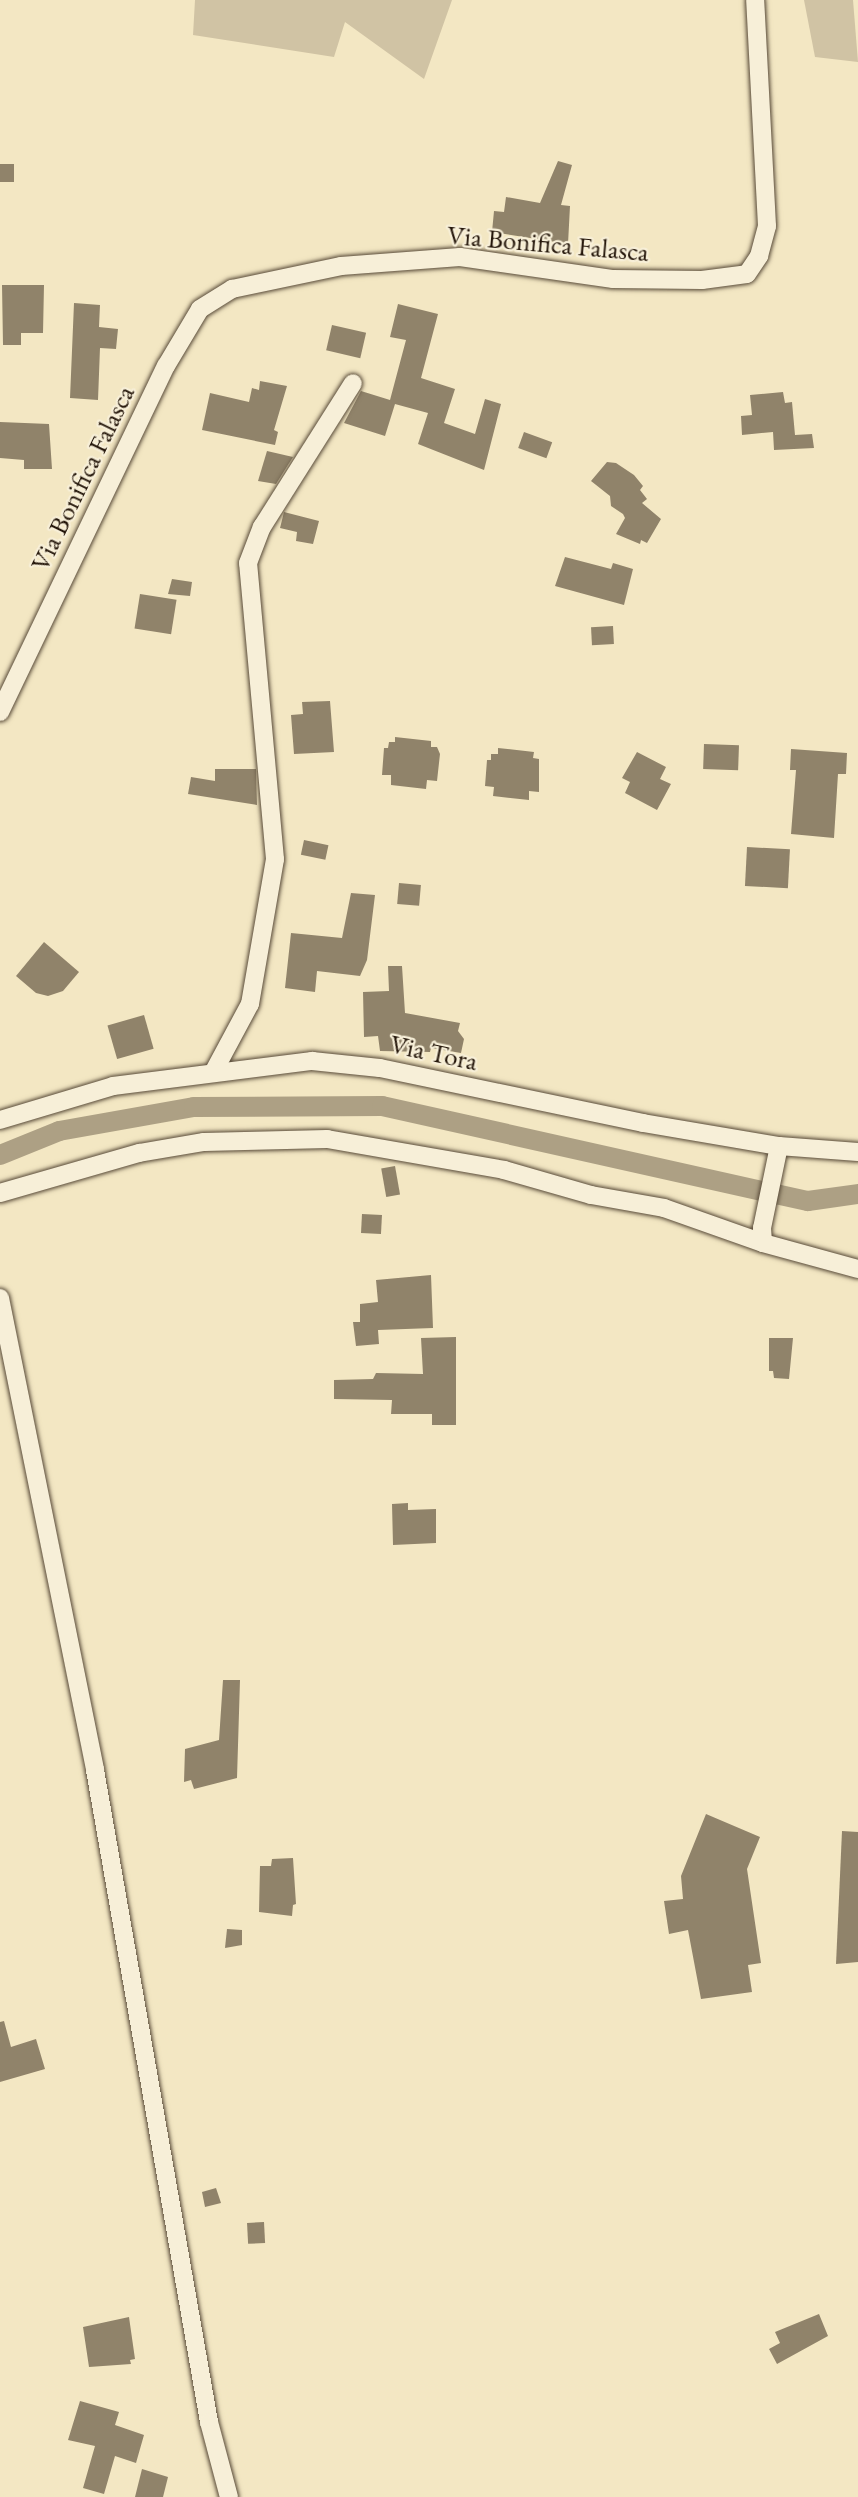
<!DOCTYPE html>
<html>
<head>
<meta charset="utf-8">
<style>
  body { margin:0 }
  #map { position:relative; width:858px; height:2497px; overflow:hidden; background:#f3e7c3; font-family:"EB Garamond",serif }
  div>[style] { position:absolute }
  .green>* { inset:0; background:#d0c3a4 }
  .canal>* { height:20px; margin:-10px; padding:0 10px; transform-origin:10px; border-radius:10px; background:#ada084 }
  .building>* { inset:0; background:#90836a; transform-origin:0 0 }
  .roads { filter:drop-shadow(0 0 2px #584a38) drop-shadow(0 0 2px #584a38) }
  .street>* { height:18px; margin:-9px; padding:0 9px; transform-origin:9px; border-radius:9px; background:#f7efd8 }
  span { translate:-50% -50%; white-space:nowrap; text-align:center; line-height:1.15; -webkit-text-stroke:4.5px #f7efd8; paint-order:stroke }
  .street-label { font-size:27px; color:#24160a }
</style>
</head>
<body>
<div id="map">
  <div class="green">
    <i style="clip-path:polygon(195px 0,452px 0,424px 79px,345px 22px,334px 57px,193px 35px)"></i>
    <i style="clip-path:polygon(804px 0,853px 0,858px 62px,815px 57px)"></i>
  </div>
  <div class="canal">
    <i style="left:0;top:1155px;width:64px;rotate:-22.1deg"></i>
    <i style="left:59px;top:1131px;width:137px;rotate:-10.1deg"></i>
    <i style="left:194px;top:1107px;width:188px;rotate:-0.3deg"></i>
    <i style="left:382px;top:1106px;width:436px;rotate:12.6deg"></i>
    <i style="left:808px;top:1201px;width:50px;rotate:-8deg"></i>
  </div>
  <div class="building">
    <i style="clip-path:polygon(558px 161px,572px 165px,561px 205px,570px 206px,568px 244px,492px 232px,494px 211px,504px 212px,506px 197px,540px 203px)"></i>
    <i style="left:0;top:164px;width:14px;height:18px"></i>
    <i style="clip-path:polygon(2px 285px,44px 285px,43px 333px,21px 333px,21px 345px,3px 345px)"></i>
    <i style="clip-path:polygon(74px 303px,100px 305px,99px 327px,118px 329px,116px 349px,100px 348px,98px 400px,70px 398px)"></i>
    <i style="clip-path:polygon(398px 304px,438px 314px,421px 378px,455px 389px,444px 423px,475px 434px,485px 399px,501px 404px,484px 470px,418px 444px,428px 413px,395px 404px,385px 436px,344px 423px,361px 391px,390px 400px,406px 340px,390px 337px)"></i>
    <i style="left:332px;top:325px;width:35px;height:26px;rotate:13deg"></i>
    <i style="clip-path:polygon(260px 381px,287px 386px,274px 430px,278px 432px,275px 445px,202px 430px,210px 393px,249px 402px,252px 388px,259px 390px)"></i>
    <i style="clip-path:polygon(783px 392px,785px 403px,792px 402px,795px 435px,812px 434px,814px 448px,774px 450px,773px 432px,742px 435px,741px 416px,752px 415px,750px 395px)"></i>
    <i style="clip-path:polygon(0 422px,49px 424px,52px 469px,24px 469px,24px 460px,0 458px)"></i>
    <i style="left:524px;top:432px;width:30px;height:17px;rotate:20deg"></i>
    <i style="clip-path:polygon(267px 451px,293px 457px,276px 484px,258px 481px)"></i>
    <i style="clip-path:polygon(607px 462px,616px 463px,634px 475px,643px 486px,640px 490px,647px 499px,642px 503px,661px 519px,647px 543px,641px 540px,640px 544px,616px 534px,625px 518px,623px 514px,611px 506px,610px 496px,591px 481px)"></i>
    <i style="clip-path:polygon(284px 512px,319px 521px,313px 544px,296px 541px,297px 532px,280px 528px)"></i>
    <i style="clip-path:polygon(565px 557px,611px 569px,613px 563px,633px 569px,624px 605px,555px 586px)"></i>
    <i style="clip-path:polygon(172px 579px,192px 582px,190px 596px,168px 594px)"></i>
    <i style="left:140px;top:594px;width:37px;height:35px;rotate:9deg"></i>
    <i style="left:613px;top:626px;width:18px;height:22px;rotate:87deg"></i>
    <i style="clip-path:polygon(330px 701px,334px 752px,294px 754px,291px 715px,303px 714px,302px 702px)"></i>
    <i style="clip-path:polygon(395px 737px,431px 741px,431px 747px,437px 747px,440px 754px,437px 781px,427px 780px,426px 789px,391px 785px,391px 775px,382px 775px,384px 748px,388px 748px,389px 742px,395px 742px)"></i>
    <i style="left:704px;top:744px;width:35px;height:25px;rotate:2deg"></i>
    <i style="clip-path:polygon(498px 748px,534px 752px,533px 758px,539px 759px,539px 792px,529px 791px,529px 800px,493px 796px,494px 787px,485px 786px,487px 760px,491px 760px,491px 754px,498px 754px)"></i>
    <i style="clip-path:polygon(791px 749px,847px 753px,846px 774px,838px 774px,834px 838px,791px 834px,796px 770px,790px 770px)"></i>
    <i style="clip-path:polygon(637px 752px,666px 767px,660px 779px,671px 784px,657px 810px,625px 793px,630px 782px,622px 778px)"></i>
    <i style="clip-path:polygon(215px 769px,256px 769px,257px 805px,188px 794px,191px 777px,215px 781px)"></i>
    <i style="left:304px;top:840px;width:25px;height:15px;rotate:12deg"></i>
    <i style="left:747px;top:847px;width:43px;height:39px;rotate:3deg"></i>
    <i style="left:399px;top:883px;width:22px;height:21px;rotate:5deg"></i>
    <i style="clip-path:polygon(351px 893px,375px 895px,367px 960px,360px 976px,317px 971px,315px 992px,285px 988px,291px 933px,342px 938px)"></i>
    <i style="clip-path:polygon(44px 942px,79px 972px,63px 991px,48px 996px,36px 993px,16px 976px)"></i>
    <i style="clip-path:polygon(388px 966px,402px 966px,405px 1013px,460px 1023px,458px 1031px,464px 1039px,461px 1053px,431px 1048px,430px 1052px,380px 1051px,378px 1036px,364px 1037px,363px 992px,389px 991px)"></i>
    <i style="left:144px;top:1015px;width:35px;height:38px;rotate:74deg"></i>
    <i style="left:395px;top:1166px;width:29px;height:14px;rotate:80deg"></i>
    <i style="left:362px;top:1214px;width:20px;height:19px;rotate:3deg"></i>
    <i style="clip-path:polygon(431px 1275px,433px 1328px,378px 1330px,379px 1344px,356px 1346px,353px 1322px,360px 1322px,360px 1304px,378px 1302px,376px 1280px)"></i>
    <i style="clip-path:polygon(456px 1337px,456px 1425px,432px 1425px,432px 1414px,391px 1414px,392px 1400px,334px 1399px,334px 1380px,373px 1379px,376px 1373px,423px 1374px,421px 1338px)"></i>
    <i style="clip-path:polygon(769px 1338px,793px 1338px,789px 1379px,774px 1378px,773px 1371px,769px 1371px)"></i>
    <i style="clip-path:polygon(408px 1503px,408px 1510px,436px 1509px,436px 1543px,393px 1545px,392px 1504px)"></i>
    <i style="clip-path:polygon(223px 1680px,240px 1680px,237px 1778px,194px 1789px,191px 1780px,184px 1782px,185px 1749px,219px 1740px)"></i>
    <i style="clip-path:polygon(706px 1814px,760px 1837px,747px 1869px,761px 1963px,748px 1965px,752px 1992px,701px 1999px,688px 1930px,669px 1934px,664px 1901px,683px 1899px,681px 1876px)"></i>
    <i style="clip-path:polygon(842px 1831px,858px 1832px,858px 1962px,836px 1964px)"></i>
    <i style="clip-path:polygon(293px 1858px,296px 1904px,293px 1905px,292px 1916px,259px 1912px,260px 1866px,271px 1866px,272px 1859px)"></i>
    <i style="clip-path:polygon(227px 1929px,242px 1930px,242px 1945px,225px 1948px)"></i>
    <i style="clip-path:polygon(4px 2021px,11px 2047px,36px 2039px,45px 2069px,0 2082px,0 2022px)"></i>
    <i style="clip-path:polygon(216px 2188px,221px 2203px,205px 2207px,202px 2192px)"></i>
    <i style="left:264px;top:2222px;width:21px;height:17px;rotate:87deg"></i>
    <i style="clip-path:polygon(819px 2314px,828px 2336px,777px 2364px,769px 2349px,780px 2343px,775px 2332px)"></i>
    <i style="clip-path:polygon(129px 2317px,135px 2359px,130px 2360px,131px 2364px,89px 2367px,83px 2327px)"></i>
    <i style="clip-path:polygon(80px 2401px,119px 2412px,115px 2425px,144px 2435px,136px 2463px,115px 2456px,104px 2494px,83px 2488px,95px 2446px,68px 2440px)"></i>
    <i style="clip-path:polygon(142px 2469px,168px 2477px,163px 2497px,135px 2497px)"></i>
  </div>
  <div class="roads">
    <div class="street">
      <i style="left:0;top:712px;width:384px;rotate:-64.4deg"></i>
      <i style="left:166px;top:366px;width:66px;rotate:-59.2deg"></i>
      <i style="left:200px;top:309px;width:38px;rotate:-32deg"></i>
      <i style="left:232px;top:289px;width:111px;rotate:-11.9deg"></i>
      <i style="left:341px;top:266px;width:119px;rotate:-4.3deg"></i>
      <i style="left:460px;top:257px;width:155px;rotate:8.2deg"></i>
      <i style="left:613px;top:279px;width:89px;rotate:0.6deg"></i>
      <i style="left:702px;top:280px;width:45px;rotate:-7.6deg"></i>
      <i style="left:747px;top:274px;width:22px;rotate:-56deg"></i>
      <i style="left:759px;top:256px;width:31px;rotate:-75deg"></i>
      <i style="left:767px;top:226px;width:226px;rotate:-93deg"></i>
      <i style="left:214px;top:1071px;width:76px;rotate:-61.8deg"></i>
      <i style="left:250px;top:1004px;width:147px;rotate:-80.2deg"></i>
      <i style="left:275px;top:859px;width:297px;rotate:-95.2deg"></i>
      <i style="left:248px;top:563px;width:39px;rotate:-69deg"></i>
      <i style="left:262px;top:527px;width:170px;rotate:-57.7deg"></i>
      <i style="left:0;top:1120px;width:118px;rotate:-16.7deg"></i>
      <i style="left:113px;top:1086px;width:201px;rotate:-7.2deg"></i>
      <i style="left:312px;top:1061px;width:68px;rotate:5.9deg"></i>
      <i style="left:380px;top:1068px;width:269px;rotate:11.8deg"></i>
      <i style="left:643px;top:1123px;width:138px;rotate:9.6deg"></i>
      <i style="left:779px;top:1146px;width:79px;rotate:4.3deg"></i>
      <i style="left:779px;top:1146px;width:84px;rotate:101.7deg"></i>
      <i style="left:762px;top:1228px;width:15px;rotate:86deg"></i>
      <i style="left:763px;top:1243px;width:98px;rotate:15.3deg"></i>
      <i style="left:0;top:1193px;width:145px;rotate:-16.1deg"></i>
      <i style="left:139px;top:1153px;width:66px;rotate:-9.6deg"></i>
      <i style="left:204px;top:1142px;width:123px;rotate:-1.4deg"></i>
      <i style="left:327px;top:1139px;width:180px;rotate:9.9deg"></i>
      <i style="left:504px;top:1170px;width:91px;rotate:16deg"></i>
      <i style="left:591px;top:1195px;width:74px;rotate:10.1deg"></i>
      <i style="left:664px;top:1208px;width:105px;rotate:19.5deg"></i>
      <i style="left:0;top:1298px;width:481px;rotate:78.6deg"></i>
      <i style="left:95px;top:1770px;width:662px;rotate:80.08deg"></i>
      <i style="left:209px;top:2422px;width:78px;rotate:75.1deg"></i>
    </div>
  </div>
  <div class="street-label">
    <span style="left:548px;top:243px;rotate:5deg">Via Bonifica Falasca</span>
    <span style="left:82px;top:478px;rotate:-64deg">Via Bonifica Falasca</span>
    <span style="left:434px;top:1052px;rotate:12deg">Via Tora</span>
  </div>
</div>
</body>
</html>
